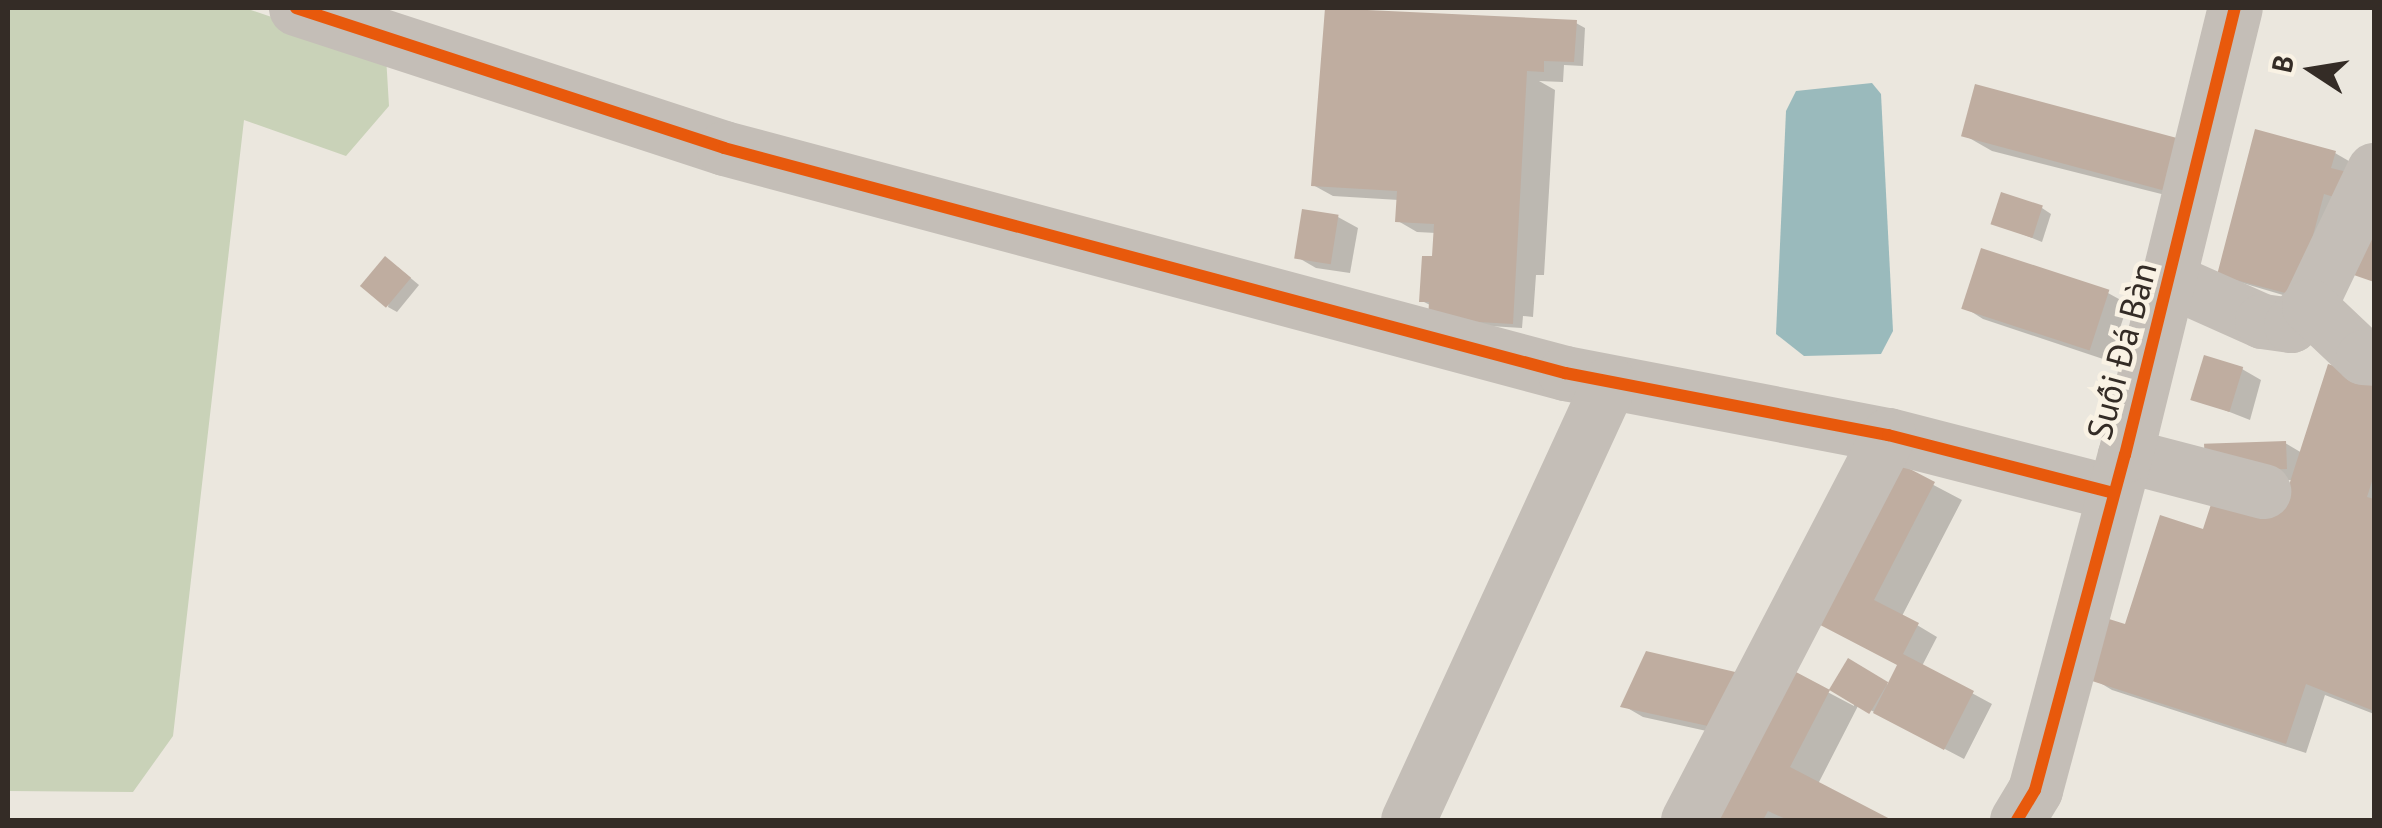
<!DOCTYPE html>
<html>
<head>
<meta charset="utf-8">
<style>
  body { margin:0 }
  #map { position:relative; width:2382px; height:828px; overflow:hidden; background:#ebe7de; font-family:"PT Sans",sans-serif }
  div>[style] { position:absolute }
  .green>* { inset:0; background:#c9d2b8 }
  .water>* { inset:0; background:#9ababc }
  .shadow>* { inset:0; background:#0003 }
  .building>* { inset:0; background:#bfada0; transform-origin:0 0 }
  .minor>* { height:55px; margin:-27.5px; padding:0 27.5px; transform-origin:27.5px; border-radius:27.5px; background:#c4beb7 }
  .cycleway>* { height:12px; margin:-6px; padding:0 6px; transform-origin:6px; border-radius:6px; background:#e8590c }
  span { translate:-50% -50%; white-space:nowrap; text-align:center; line-height:1.15; -webkit-text-stroke:9px #f9f2e4; paint-order:stroke }
  .street-label { font-size:35px; color:#342c26 }
  .frame { position:absolute; inset:0; border:10px solid #342c26; pointer-events:none }
  .north { position:absolute; left:2262px; top:20px; width:100px; height:100px; -webkit-text-stroke:8px #f9f2e4; paint-order:stroke; rotate:282deg; font-size:28px; font-weight:700; line-height:40px; text-align:center; color:#342c26 }
  .north::after { content:''; display:block; margin:auto; width:35px; height:45px; background:#342c26; clip-path:polygon(50% 0,100% 100%,50% 72%,0 100%) }
</style>
</head>
<body>
<div id="map">
  <div class="green">
    <i style="clip-path:polygon(8px 8px,245px 8px,386px 56px,389px 106px,346px 156px,244px 120px,173px 736px,133px 792px,8px 791px)"></i>
  </div>
  <div class="water">
    <i style="clip-path:polygon(1872px 83px,1881px 94px,1893px 331px,1881px 354px,1804px 356px,1776px 334px,1786px 111px,1796px 91px)"></i>
  </div>
  <div class="shadow">
    <i style="clip-path:polygon(1576px 23px,1585px 28px,1583px 66px,1564px 65px,1563px 82px,1539px 81px,1555px 90px,1544px 275px,1536px 275px,1533px 317px,1523px 316px,1522px 328px,1440px 323px,1432px 306px,1422px 301px,1434px 259px,1436px 233px,1417px 232px,1398px 221px,1399px 200px,1333px 196px,1313px 185px)"></i>
    <i style="clip-path:polygon(1964px 135px,2198px 152px,2185px 200px,1992px 151px)"></i>
    <i style="clip-path:polygon(2335px 153px,2354px 164px,2317px 305px,2229px 279px)"></i>
    <i style="clip-path:polygon(2042px 208px,2051px 214px,2042px 242px,1994px 223px)"></i>
    <i style="clip-path:polygon(1338px 217px,1358px 228px,1350px 273px,1316px 268px,1297px 257px)"></i>
    <i style="clip-path:polygon(1982px 251px,2108px 293px,2128px 304px,2109px 361px,1983px 319px,1964px 307px)"></i>
    <i style="clip-path:polygon(395px 265px,419px 285px,397px 312px,388px 307px)"></i>
    <i style="clip-path:polygon(2242px 369px,2261px 380px,2250px 420px,2194px 398px)"></i>
    <i style="clip-path:polygon(2374px 382px,2374px 714px,2325px 695px,2306px 753px,2112px 690px,2092px 678px,2127px 628px,2205px 532px,2280px 509px,2293px 480px,2227px 482px,2285px 443px,2302px 453px)"></i>
    <i style="clip-path:polygon(1886px 460px,1962px 500px,1902px 616px,1937px 637px,1922px 666px,1992px 704px,1964px 759px,1859px 704px,1818px 784px,1886px 820px,1701px 820px,1743px 739px,1643px 717px,1624px 706px,1780px 667px,1854px 706px,1849px 662px,1890px 686px,1900px 665px,1834px 631px)"></i>
  </div>
  <div class="building">
    <i style="clip-path:polygon(1325px 8px,1577px 20px,1574px 62px,1544px 61px,1544px 72px,1527px 71px,1513px 324px,1428px 319px,1429px 302px,1419px 302px,1422px 256px,1432px 256px,1434px 224px,1395px 222px,1397px 191px,1311px 186px)"></i>
    <i style="left:1975px;top:84px;width:211px;height:54px;rotate:15deg"></i>
    <i style="clip-path:polygon(2255px 129px,2336px 151px,2331px 168px,2351px 173px,2344px 200px,2324px 194px,2297px 296px,2217px 275px)"></i>
    <i style="left:2001px;top:192px;width:44px;height:34px;rotate:18deg"></i>
    <i style="clip-path:polygon(2374px 196px,2374px 282px,2348px 273px)"></i>
    <i style="left:1302px;top:209px;width:37px;height:50px;rotate:9deg"></i>
    <i style="left:1981px;top:248px;width:135px;height:64px;rotate:18deg"></i>
    <i style="left:385px;top:256px;width:34px;height:39px;rotate:40deg"></i>
    <i style="left:2204px;top:355px;width:41px;height:47px;rotate:17deg"></i>
    <i style="clip-path:polygon(2328px 364px,2374px 379px,2374px 475px,2367px 497px,2374px 499px,2374px 711px,2306px 684px,2286px 744px,2089px 680px,2109px 619px,2125px 624px,2160px 515px,2203px 529px,2217px 486px,2282px 507px)"></i>
    <i style="left:2286px;top:441px;width:28px;height:82px;rotate:88deg"></i>
    <i style="clip-path:polygon(1885px 456px,1935px 482px,1874px 600px,1919px 623px,1903px 654px,1974px 691px,1944px 750px,1873px 713px,1897px 665px,1803px 616px)"></i>
    <i style="clip-path:polygon(1646px 651px,1748px 675px,1722px 729px,1620px 707px)"></i>
    <i style="left:1848px;top:658px;width:47px;height:37px;rotate:31deg"></i>
    <i style="clip-path:polygon(1779px 663px,1830px 690px,1790px 767px,1892px 820px,1788px 820px,1768px 811px,1763px 820px,1698px 820px)"></i>
  </div>
  <div class="minor">
    <i style="left:296px;top:8px;width:450px;rotate:18.1deg"></i>
    <i style="left:724px;top:148px;width:871px;rotate:14.98deg"></i>
    <i style="left:1565px;top:373px;width:329px;rotate:10.9deg"></i>
    <i style="left:1888px;top:435px;width:233px;rotate:14.4deg"></i>
    <i style="left:2170px;top:280px;width:101px;rotate:24deg"></i>
    <i style="left:2262px;top:321px;width:29px;rotate:8deg"></i>
    <i style="left:2291px;top:325px;width:26px;rotate:-47deg"></i>
    <i style="left:2309px;top:306px;width:151px;rotate:-64.5deg"></i>
    <i style="left:2309px;top:306px;width:74px;rotate:43.4deg"></i>
    <i style="left:2363px;top:357px;width:11px;rotate:5deg"></i>
    <i style="left:2125px;top:455px;width:143px;rotate:14.6deg"></i>
    <i style="left:1408px;top:820px;width:481px;rotate:-65.3deg"></i>
    <i style="left:1688px;top:820px;width:434px;rotate:-62.5deg"></i>
    <i style="left:2017px;top:820px;width:35px;rotate:-59deg"></i>
    <i style="left:2035px;top:790px;width:347px;rotate:-75deg"></i>
    <i style="left:2125px;top:455px;width:460px;rotate:-76.2deg"></i>
  </div>
  <div class="cycleway">
    <i style="left:296px;top:8px;width:450px;rotate:18.1deg"></i>
    <i style="left:724px;top:148px;width:871px;rotate:14.98deg"></i>
    <i style="left:1565px;top:373px;width:329px;rotate:10.9deg"></i>
    <i style="left:1888px;top:435px;width:233px;rotate:14.4deg"></i>
    <i style="left:2017px;top:820px;width:35px;rotate:-59deg"></i>
    <i style="left:2035px;top:790px;width:347px;rotate:-75deg"></i>
    <i style="left:2125px;top:455px;width:460px;rotate:-76.2deg"></i>
  </div>
  <div class="street-label">
    <span style="left:2121px;top:351px;rotate:-75deg">Suối Đá Bàn</span>
  </div>
  <div class="frame"></div>
  <div class="north">B</div>
</div>
</body>
</html>
